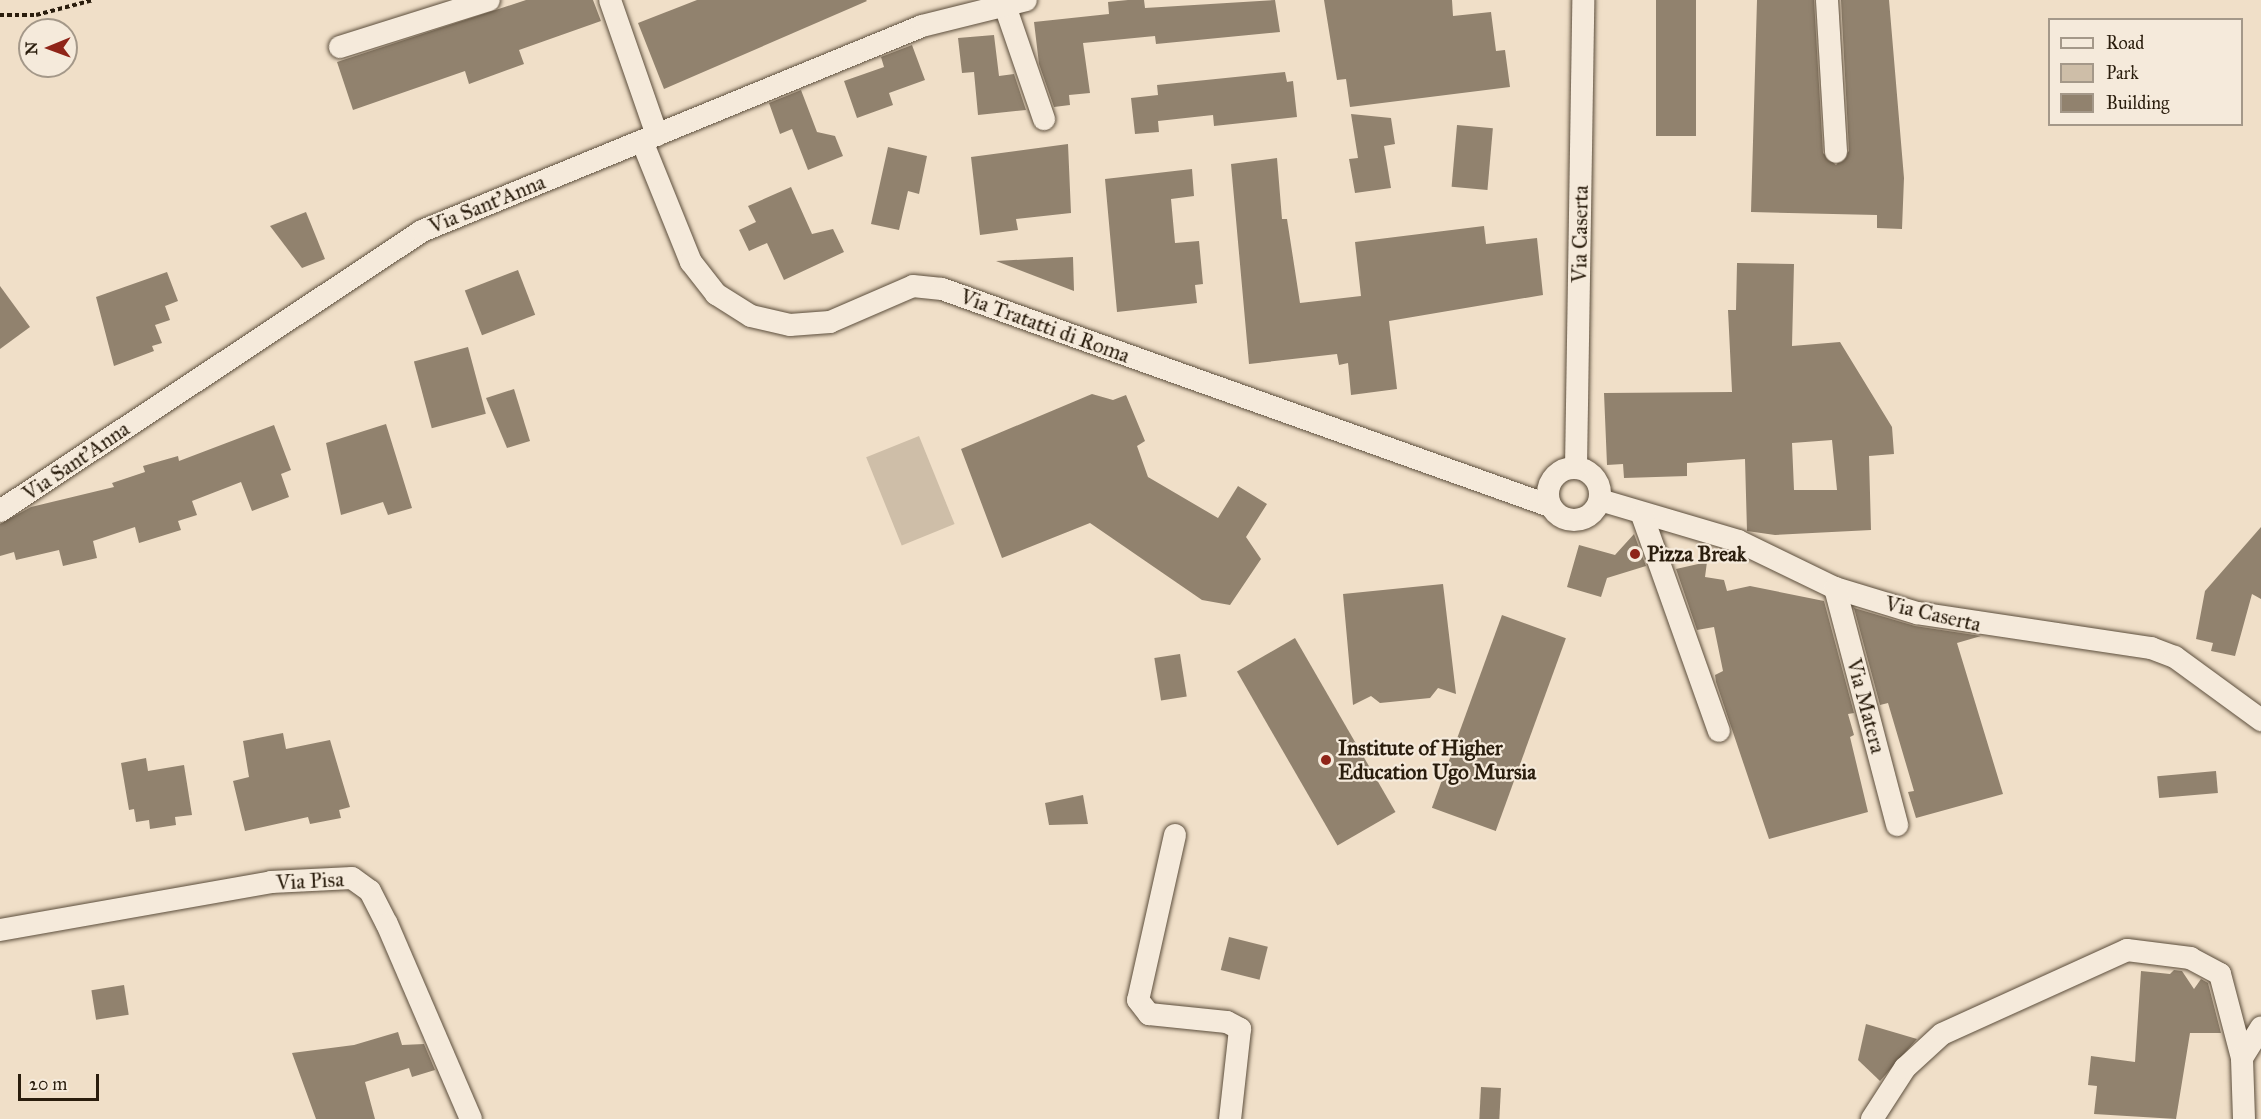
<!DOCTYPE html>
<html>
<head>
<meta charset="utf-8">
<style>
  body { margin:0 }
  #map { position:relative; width:2261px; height:1119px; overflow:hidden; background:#f0dfc8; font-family:"IM FELL Great Primer",serif }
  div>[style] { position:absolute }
  .green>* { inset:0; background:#cebea8; transform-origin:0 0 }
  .building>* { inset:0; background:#91826e; transform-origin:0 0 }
  .path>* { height:4px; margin-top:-2px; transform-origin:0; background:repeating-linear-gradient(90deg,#2a1d0d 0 4.5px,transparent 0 7.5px) }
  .roads { filter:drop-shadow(0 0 2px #5c4e3c) drop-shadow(0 0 2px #5c4e3c) }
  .street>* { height:22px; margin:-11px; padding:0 11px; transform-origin:11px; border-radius:11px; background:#f5eadb }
  .street>.ring { margin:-11px; padding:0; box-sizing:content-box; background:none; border:22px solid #f5eadb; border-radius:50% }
  .dots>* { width:16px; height:16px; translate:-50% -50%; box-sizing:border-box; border:3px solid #f5eadb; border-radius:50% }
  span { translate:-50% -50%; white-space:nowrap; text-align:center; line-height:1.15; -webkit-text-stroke:4.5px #f5eadb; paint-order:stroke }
  .street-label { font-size:21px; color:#2a1d0d }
  .poi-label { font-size:21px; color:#2a1d0d; font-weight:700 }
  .left { translate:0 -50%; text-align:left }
  .legend { position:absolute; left:2048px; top:18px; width:195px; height:108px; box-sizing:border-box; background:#f5eadb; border:2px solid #a49889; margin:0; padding:8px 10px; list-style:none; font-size:18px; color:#2a1d0d }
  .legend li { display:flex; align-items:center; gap:12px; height:30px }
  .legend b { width:30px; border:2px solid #a49889 }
  .north { position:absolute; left:18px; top:18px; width:60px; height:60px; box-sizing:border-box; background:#f5eadb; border:2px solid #a49889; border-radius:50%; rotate:269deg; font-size:16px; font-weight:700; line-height:24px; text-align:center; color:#2a1d0d }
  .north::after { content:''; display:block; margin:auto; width:21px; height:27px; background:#8f2418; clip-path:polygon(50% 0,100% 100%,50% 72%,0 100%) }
  .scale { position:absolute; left:18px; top:1074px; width:81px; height:27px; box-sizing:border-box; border:3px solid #2a1d0d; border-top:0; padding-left:8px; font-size:18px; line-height:21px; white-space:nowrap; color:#2a1d0d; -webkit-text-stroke:4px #f5eadb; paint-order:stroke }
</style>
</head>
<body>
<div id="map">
  <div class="green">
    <i style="left:919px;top:436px;width:95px;height:57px;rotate:68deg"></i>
  </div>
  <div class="building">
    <i style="clip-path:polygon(526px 0,593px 0,601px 21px,519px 50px,524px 64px,469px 84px,465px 71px,353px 110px,337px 62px)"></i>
    <i style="clip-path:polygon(697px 0,866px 0,867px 1px,664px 89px,638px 23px)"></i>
    <i style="clip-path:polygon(1128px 0,1144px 0,1145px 8px,1275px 0,1280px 32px,1156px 44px,1155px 36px,1083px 43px,1090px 93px,1069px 95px,1070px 105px,1054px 107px,1039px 64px,1034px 22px,1109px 14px,1108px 2px)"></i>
    <i style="clip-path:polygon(1324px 0,1452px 0,1453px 16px,1491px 12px,1496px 51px,1505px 50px,1510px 87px,1350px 107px,1346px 79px,1337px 80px)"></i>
    <i style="left:1656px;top:0;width:40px;height:136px"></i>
    <i style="clip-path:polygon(1757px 0,1814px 0,1823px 153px,1836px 165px,1849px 151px,1841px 0,1889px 0,1904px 178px,1902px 229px,1877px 228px,1877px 215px,1751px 212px)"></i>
    <i style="clip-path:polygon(994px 35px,999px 76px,1014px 74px,1026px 110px,978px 115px,974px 72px,962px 73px,958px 38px)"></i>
    <i style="clip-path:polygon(912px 45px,925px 80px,889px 93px,893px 105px,857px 118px,844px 81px,884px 67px,881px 57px)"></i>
    <i style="clip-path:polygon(1285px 72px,1287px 82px,1293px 81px,1297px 117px,1214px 126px,1213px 115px,1158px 121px,1159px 132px,1135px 134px,1131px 98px,1158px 95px,1157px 85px)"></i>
    <i style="clip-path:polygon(801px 90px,817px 132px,835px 136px,843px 156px,808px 170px,792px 129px,780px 134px,769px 103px)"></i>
    <i style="clip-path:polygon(1351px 114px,1391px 118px,1395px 144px,1384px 146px,1391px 188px,1355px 193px,1349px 159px,1358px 158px)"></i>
    <i style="left:1457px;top:125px;width:36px;height:62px;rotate:5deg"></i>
    <i style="clip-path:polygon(1068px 144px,1071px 213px,1016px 219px,1018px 230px,980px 235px,971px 157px)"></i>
    <i style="clip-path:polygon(888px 147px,927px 156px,919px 194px,908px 191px,899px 230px,871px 224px)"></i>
    <i style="clip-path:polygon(1277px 158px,1282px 219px,1287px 219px,1300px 303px,1361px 296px,1355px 242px,1484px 226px,1486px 244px,1537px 238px,1543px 295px,1389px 321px,1397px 389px,1351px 395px,1348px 363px,1339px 365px,1337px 354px,1249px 364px,1231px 164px)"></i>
    <i style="clip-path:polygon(1192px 169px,1194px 196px,1171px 199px,1175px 243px,1199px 241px,1203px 284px,1195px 285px,1197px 303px,1117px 312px,1105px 179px)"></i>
    <i style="clip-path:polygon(791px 187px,812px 234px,833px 229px,844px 252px,784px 280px,767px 243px,749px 251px,739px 230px,756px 222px,748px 206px)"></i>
    <i style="clip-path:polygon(306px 212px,325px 259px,302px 268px,270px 226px)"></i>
    <i style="clip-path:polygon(1073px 257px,1074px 291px,996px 261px)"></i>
    <i style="clip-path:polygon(evenodd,1737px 263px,1794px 264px,1792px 346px,1840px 342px,1892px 427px,1894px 454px,1869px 456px,1871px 530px,1775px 535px,1747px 531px,1745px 459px,1687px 463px,1687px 476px,1624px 478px,1623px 464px,1607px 465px,1604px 393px,1732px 392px,1728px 310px,1736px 310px,1737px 263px,1832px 440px,1837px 490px,1794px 490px,1792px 443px,1832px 440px)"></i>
    <i style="left:518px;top:270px;width:48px;height:57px;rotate:69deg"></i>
    <i style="clip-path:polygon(167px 272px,178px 301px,165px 306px,170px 320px,155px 325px,162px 343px,152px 346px,154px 351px,114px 366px,96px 297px)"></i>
    <i style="clip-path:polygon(0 286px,30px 327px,0 349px)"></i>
    <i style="left:468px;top:347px;width:69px;height:56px;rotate:75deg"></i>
    <i style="clip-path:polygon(514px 389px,530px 441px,507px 448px,486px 398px)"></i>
    <i style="clip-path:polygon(1092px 394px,1113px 400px,1126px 395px,1145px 441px,1137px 446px,1148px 477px,1218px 518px,1238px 486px,1267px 504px,1246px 537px,1261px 559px,1230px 605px,1202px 600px,1090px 523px,1002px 558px,961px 449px)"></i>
    <i style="clip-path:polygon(386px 424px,412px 508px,388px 515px,383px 502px,341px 515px,326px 443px)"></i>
    <i style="clip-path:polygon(274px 425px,291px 470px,281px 474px,289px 497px,252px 511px,241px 482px,192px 501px,197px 515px,178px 521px,181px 530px,139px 543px,135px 527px,93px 541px,97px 558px,63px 566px,59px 550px,16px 560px,14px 552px,0 556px,0 524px,31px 507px,114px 487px,112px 483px,145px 472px,143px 466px,178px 456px,179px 461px)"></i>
    <i style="clip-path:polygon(2261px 527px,2261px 599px,2252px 594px,2235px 656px,2211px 651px,2213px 643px,2196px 639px,2205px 591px)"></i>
    <i style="clip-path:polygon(1634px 534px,1646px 566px,1607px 578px,1601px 597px,1567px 587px,1579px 545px,1615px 555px)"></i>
    <i style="clip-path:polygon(1707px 562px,1705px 577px,1724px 580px,1727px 591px,1750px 586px,1824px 601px,1854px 713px,1848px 714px,1854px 735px,1850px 737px,1868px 812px,1769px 839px,1716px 682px,1715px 675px,1723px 671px,1714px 627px,1697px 630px,1676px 569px)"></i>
    <i style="clip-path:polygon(1443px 584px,1456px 694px,1438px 688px,1430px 698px,1380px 703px,1371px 696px,1353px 705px,1343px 594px)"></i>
    <i style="clip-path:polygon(1854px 608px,1915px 626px,1981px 636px,1957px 643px,2003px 794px,1916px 818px,1908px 792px,1914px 791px,1888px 703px,1880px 705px)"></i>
    <i style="left:1502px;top:615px;width:68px;height:205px;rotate:20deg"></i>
    <i style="left:1295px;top:638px;width:201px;height:67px;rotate:60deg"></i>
    <i style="left:1180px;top:654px;width:43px;height:26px;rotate:81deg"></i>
    <i style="clip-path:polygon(283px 733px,286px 749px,330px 740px,350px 807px,339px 810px,341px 818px,310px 824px,308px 817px,245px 831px,233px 781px,249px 777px,243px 741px)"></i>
    <i style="clip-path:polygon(146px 758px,148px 771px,184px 765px,192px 815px,175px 817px,176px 825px,150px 829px,149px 820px,136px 822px,134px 809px,129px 810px,121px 763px)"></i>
    <i style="left:2216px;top:771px;width:22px;height:59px;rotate:85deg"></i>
    <i style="clip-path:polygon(1083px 795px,1088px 824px,1049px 825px,1045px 803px)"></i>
    <i style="left:1229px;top:937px;width:40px;height:34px;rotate:14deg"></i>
    <i style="clip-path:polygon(2174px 970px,2182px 971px,2194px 989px,2201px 979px,2208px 983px,2221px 1033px,2190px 1033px,2176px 1119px,2094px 1114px,2097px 1086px,2088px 1085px,2091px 1056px,2135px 1062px,2141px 971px,2170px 974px)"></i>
    <i style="left:124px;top:985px;width:30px;height:33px;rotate:81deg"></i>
    <i style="clip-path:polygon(1866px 1024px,1917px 1039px,1880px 1081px,1858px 1060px)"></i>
    <i style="clip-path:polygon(398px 1032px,402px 1045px,424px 1044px,435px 1070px,412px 1077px,409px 1068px,365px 1082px,375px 1119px,316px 1119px,292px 1053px,354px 1045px)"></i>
    <i style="left:1481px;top:1087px;width:20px;height:32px;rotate:3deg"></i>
  </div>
  <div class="path">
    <i style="left:0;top:15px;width:36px"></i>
    <i style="left:36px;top:15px;width:59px;rotate:-14.7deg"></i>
  </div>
  <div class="roads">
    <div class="street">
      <i style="left:610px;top:0;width:143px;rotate:70.8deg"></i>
      <i style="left:1003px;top:0;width:126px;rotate:71deg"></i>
      <i style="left:1827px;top:0;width:152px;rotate:86.6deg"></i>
      <i style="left:340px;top:47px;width:156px;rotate:-17.5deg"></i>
      <i style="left:642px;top:141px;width:131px;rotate:68deg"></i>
      <i style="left:691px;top:262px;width:41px;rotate:52deg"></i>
      <i style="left:716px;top:294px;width:41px;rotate:32.2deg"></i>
      <i style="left:751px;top:316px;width:40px;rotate:13deg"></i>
      <i style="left:790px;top:325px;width:40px;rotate:-4.3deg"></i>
      <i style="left:830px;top:322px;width:90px;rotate:-23.4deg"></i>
      <i style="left:913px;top:286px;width:29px;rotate:6deg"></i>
      <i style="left:942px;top:289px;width:646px;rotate:19.64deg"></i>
      <i class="ring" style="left:1548px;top:468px;width:30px;height:30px"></i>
      <i style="left:1576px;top:468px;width:468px;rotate:-89.1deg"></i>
      <i style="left:1600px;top:500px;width:144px;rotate:16.5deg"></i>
      <i style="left:1738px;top:541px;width:108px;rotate:25.9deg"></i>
      <i style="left:1835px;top:588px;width:86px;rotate:17deg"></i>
      <i style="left:1917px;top:613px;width:237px;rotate:8.5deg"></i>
      <i style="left:2151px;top:648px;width:26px;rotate:21deg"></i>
      <i style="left:2175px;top:657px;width:107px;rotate:36.2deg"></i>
      <i style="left:0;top:511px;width:506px;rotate:-33.56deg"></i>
      <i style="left:422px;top:231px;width:540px;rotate:-22.29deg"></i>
      <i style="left:922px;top:26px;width:107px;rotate:-14deg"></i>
      <i style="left:1642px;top:515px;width:229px;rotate:70.4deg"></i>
      <i style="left:1835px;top:588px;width:245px;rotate:75.3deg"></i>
      <i style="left:1175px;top:835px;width:169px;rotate:102.6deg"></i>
      <i style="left:1138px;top:1000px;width:18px;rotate:52deg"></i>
      <i style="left:1149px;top:1014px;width:78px;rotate:5.9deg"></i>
      <i style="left:1227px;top:1022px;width:15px;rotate:28deg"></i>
      <i style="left:1240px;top:1029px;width:91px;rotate:96.3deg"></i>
      <i style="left:0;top:930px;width:275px;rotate:-10deg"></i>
      <i style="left:271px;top:882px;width:81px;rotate:-2.8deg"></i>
      <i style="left:352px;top:878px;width:22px;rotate:36deg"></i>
      <i style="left:370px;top:891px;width:37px;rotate:63deg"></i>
      <i style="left:387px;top:924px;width:212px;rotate:66.7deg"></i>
      <i style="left:1872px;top:1119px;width:61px;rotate:-57.1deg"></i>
      <i style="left:1905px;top:1068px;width:50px;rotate:-42.6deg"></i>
      <i style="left:1942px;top:1034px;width:203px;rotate:-24.4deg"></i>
      <i style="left:2127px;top:950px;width:64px;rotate:7.2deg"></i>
      <i style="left:2190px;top:958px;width:34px;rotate:28deg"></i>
      <i style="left:2220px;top:974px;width:87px;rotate:75.3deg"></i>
      <i style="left:2244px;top:1119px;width:61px;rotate:-91.9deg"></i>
      <i style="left:2242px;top:1058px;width:36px;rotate:-58deg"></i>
    </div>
  </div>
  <div class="dots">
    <i style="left:1635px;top:554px;background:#8f2418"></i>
    <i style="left:1326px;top:760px;background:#8f2418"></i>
  </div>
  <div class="street-label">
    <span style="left:487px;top:204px;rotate:-22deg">Via Sant'Anna</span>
    <span style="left:1580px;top:234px;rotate:-89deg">Via Caserta</span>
    <span style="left:1045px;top:326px;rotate:20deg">Via Tratatti di Roma</span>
    <span style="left:76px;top:461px;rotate:-34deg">Via Sant'Anna</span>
    <span style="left:1933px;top:614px;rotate:13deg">Via Caserta</span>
    <span style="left:1866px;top:706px;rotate:75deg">Via Matera</span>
    <span style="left:310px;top:881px;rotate:-3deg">Via Pisa</span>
  </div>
  <div class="poi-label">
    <span class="left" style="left:1647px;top:554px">Pizza Break</span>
    <span class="left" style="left:1338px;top:760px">Institute of Higher<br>Education Ugo Mursia</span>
  </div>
  <ul class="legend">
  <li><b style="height:8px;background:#f5eadb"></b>Road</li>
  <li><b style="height:16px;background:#cebea8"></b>Park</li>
  <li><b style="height:16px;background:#91826e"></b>Building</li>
  </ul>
  <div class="north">N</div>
  <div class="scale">20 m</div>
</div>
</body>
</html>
